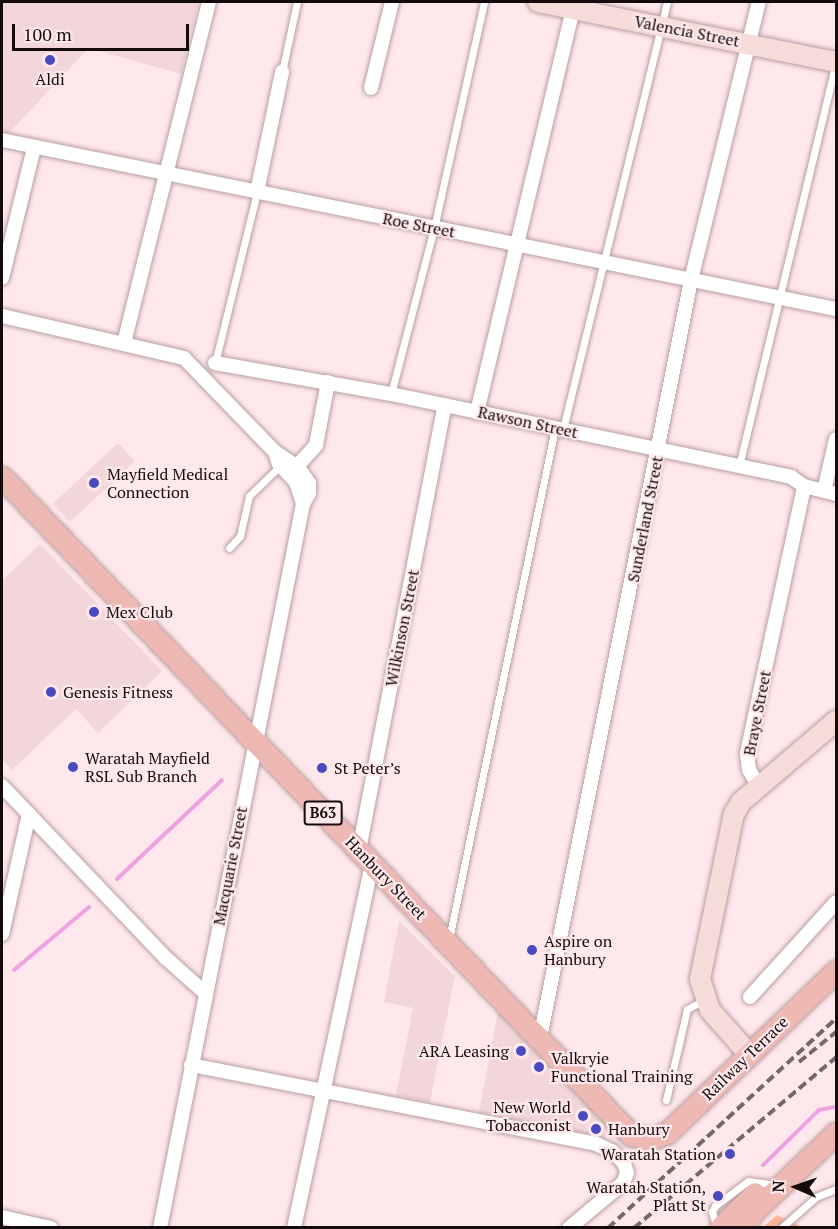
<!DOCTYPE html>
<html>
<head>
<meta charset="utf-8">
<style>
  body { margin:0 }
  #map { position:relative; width:838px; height:1229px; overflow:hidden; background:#ffe8eb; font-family:"PT Serif",serif }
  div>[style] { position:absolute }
  .built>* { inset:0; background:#f2d6d9; transform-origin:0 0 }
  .green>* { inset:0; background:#fdb698 }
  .stream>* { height:4px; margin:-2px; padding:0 2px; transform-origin:2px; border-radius:2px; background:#efa1e4 }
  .roads { filter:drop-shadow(0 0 2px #b89ea2) drop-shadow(0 0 2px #b89ea2) }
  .lane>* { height:7px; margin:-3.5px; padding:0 3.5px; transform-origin:3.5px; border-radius:3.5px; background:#fff }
  .street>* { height:14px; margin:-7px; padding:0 7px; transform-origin:7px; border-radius:7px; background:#fff }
  .secondary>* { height:20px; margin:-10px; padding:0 10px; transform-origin:10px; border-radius:10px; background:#f6dcd9 }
  .primary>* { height:21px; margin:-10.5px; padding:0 10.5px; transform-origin:10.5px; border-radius:10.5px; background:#eeb8b3 }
  .rail>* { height:4px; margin-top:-2px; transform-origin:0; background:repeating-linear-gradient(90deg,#766769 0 9px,transparent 0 13.5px) }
  .dots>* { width:16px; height:16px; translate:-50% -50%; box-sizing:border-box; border:3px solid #ffe8eb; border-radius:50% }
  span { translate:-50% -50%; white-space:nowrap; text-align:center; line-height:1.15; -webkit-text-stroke:4.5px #ffe8eb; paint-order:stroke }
  .shield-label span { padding:2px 4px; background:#ffe8eb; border:2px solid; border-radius:4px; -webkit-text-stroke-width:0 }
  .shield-label { font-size:15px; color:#140b0d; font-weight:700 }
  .street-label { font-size:16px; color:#140b0d }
  .poi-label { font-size:16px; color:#140b0d }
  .left { translate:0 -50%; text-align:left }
  .right { translate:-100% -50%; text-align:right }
  .frame { position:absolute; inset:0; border:3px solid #140b0d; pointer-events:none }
  .north { position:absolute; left:766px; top:1157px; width:60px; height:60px; -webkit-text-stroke:4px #ffe8eb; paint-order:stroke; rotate:272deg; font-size:16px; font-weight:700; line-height:24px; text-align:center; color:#140b0d }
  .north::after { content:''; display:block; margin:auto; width:21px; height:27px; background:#140b0d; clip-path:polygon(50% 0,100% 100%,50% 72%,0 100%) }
  .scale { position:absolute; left:12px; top:24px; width:177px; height:27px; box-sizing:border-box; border:3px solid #140b0d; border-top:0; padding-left:8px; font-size:18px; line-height:21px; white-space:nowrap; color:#140b0d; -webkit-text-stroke:4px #ffe8eb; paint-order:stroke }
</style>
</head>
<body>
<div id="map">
  <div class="built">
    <i style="clip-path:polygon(2px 2px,198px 2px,181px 74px,89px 48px,6px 136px,2px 135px)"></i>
    <i style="left:118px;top:443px;width:25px;height:89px;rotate:47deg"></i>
    <i style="clip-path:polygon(40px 544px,162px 671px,98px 733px,76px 709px,12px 770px,2px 759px,2px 581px)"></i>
    <i style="clip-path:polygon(399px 921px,455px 976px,430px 1102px,396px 1095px,413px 1008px,384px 1002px)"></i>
    <i style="clip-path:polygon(498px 1012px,613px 1132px,606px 1138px,479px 1112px)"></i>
  </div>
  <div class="green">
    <i style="clip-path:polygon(777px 1215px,802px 1227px,762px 1228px)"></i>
  </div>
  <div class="stream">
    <i style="left:117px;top:879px;width:144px;rotate:-43.3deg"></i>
    <i style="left:14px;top:970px;width:98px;rotate:-40deg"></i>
    <i style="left:763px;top:1165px;width:78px;rotate:-44.5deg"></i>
    <i style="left:819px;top:1110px;width:15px;rotate:-11deg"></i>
  </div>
  <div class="roads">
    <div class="lane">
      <i style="left:282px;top:72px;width:72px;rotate:-77.9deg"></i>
      <i style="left:215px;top:363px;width:176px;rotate:-76.2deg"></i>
      <i style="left:391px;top:394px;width:171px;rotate:-75.5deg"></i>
      <i style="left:434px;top:228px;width:231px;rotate:-77.5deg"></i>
      <i style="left:563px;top:429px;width:439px;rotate:-76.3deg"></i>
      <i style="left:739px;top:466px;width:415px;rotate:-76.5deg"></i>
      <i style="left:229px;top:548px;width:16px;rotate:-47deg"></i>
      <i style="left:240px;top:536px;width:41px;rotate:-77.3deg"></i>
      <i style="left:249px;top:496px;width:43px;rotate:-44.1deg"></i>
      <i style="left:449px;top:939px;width:522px;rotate:-78.28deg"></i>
      <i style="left:666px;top:1100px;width:93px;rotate:-77deg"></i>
      <i style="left:687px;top:1009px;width:20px;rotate:-27deg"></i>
      <i style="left:717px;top:1228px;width:17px;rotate:-107deg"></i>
      <i style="left:712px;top:1212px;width:7px;rotate:-63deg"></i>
      <i style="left:715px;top:1206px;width:41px;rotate:-37.1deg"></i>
      <i style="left:748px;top:1181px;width:22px;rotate:8deg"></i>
      <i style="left:781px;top:1228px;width:47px;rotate:-41.5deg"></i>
      <i style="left:816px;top:1197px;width:22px;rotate:-22deg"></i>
    </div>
    <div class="street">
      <i style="left:371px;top:88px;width:89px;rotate:-76.3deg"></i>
      <i style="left:2px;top:140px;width:851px;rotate:11.46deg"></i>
      <i style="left:257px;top:192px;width:123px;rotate:-78.2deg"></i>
      <i style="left:2px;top:278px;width:134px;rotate:-76.2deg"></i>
      <i style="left:2px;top:316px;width:187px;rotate:13deg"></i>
      <i style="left:184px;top:358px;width:131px;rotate:45.9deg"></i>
      <i style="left:275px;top:452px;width:13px;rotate:72deg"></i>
      <i style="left:279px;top:464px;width:25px;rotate:47deg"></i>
      <i style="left:296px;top:482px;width:23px;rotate:72deg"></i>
      <i style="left:124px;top:343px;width:351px;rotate:-76deg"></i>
      <i style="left:215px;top:363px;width:179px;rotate:10deg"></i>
      <i style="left:391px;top:394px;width:409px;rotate:11.7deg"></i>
      <i style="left:791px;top:477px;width:16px;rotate:35deg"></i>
      <i style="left:804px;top:486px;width:33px;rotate:14deg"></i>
      <i style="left:477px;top:412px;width:422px;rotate:-76.6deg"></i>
      <i style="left:291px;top:473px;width:38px;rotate:-48deg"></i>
      <i style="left:316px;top:445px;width:64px;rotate:-79.2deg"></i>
      <i style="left:824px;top:491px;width:53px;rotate:-77deg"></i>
      <i style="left:2px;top:786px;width:239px;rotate:46.4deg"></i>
      <i style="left:167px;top:959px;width:52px;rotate:41.9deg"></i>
      <i style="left:759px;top:787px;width:20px;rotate:-120deg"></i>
      <i style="left:749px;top:770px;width:17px;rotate:-97deg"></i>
      <i style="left:747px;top:753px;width:273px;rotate:-77.9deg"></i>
      <i style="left:359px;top:850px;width:453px;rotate:-79.1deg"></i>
      <i style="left:2px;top:934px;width:123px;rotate:-77.3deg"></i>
      <i style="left:750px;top:997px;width:128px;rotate:-47.8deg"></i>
      <i style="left:540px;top:1038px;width:773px;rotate:-78.73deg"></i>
      <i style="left:691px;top:280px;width:286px;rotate:-76.3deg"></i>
      <i style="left:191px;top:1065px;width:413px;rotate:11deg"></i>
      <i style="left:596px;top:1144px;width:17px;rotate:24deg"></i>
      <i style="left:612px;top:1151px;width:17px;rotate:45deg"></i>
      <i style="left:624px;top:1163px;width:10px;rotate:73deg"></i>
      <i style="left:627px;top:1173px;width:11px;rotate:112deg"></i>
      <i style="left:623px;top:1183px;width:70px;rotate:140.2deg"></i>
      <i style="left:2px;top:1217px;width:50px;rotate:12.7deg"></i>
      <i style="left:160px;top:1228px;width:738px;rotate:-78.83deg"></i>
      <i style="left:303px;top:504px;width:13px;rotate:-61deg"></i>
      <i style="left:309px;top:493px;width:10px;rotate:-90deg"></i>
      <i style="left:309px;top:483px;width:19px;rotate:-125deg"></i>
      <i style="left:298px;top:467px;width:27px;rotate:-147deg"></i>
      <i style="left:294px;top:1228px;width:372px;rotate:-77.9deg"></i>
    </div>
    <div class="secondary">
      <i style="left:538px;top:2px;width:304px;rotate:11.4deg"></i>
      <i style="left:748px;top:1053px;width:57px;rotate:-131.5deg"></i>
      <i style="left:710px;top:1010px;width:33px;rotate:-108deg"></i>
      <i style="left:700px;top:979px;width:168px;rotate:-78.4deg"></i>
      <i style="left:734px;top:814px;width:14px;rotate:-60deg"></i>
      <i style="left:741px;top:802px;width:125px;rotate:-40.5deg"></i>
    </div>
    <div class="primary">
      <i style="left:2px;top:477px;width:910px;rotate:46.29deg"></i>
      <i style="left:631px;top:1135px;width:20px;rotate:11deg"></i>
      <i style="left:651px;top:1139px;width:17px;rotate:-21deg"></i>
      <i style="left:667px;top:1133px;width:234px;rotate:-43.8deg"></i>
      <i style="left:720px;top:1228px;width:49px;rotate:-45deg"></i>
      <i style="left:742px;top:1228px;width:21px;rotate:-55deg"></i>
      <i style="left:754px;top:1211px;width:113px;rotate:-43.6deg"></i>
    </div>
  </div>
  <div class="rail">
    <i style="left:799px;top:1062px;width:48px;rotate:-39deg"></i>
    <i style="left:608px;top:1228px;width:310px;rotate:-42.6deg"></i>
    <i style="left:634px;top:1228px;width:265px;rotate:-40.2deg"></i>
  </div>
  <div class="dots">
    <i style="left:50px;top:60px;background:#4a4ac0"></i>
    <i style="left:94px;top:483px;background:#4a4ac0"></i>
    <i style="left:94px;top:612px;background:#4a4ac0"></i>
    <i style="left:51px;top:692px;background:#4a4ac0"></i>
    <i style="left:73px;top:767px;background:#4a4ac0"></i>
    <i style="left:322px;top:768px;background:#4a4ac0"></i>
    <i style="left:532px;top:950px;background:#4a4ac0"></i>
    <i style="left:521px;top:1051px;background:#4a4ac0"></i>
    <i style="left:539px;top:1067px;background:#4a4ac0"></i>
    <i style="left:583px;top:1116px;background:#4a4ac0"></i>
    <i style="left:596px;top:1129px;background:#4a4ac0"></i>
    <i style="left:730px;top:1154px;background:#4a4ac0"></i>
    <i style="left:718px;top:1196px;background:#4a4ac0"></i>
  </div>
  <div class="shield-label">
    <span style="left:323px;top:813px">B63</span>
  </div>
  <div class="street-label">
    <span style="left:687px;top:31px;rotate:11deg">Valencia Street</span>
    <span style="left:419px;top:225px;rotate:11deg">Roe Street</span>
    <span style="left:528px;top:422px;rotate:12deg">Rawson Street</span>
    <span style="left:645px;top:519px;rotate:-79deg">Sunderland Street</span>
    <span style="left:402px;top:628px;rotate:-79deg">Wilkinson Street</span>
    <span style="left:757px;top:713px;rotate:-79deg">Braye Street</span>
    <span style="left:230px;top:866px;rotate:-79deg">Macquarie Street</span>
    <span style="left:386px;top:878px;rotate:46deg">Hanbury Street</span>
    <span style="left:745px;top:1058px;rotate:-44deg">Railway Terrace</span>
  </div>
  <div class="poi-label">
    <span style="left:50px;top:79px">Aldi</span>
    <span class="left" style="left:107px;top:483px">Mayfield Medical<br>Connection</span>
    <span class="left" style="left:106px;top:612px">Mex Club</span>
    <span class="left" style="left:63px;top:692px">Genesis Fitness</span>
    <span class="left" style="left:85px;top:767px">Waratah Mayfield<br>RSL Sub Branch</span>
    <span class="left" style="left:334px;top:768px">St Peter’s</span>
    <span class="left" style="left:544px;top:950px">Aspire on<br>Hanbury</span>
    <span class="right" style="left:509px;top:1051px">ARA Leasing</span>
    <span class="left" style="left:551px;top:1067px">Valkryie<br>Functional Training</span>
    <span class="right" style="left:571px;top:1116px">New World<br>Tobacconist</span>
    <span class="left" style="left:608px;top:1129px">Hanbury</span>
    <span class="right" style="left:716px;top:1154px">Waratah Station</span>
    <span class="right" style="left:706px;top:1196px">Waratah Station,<br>Platt St</span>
  </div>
  <div class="frame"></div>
  <div class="north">N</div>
  <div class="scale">100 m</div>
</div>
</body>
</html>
